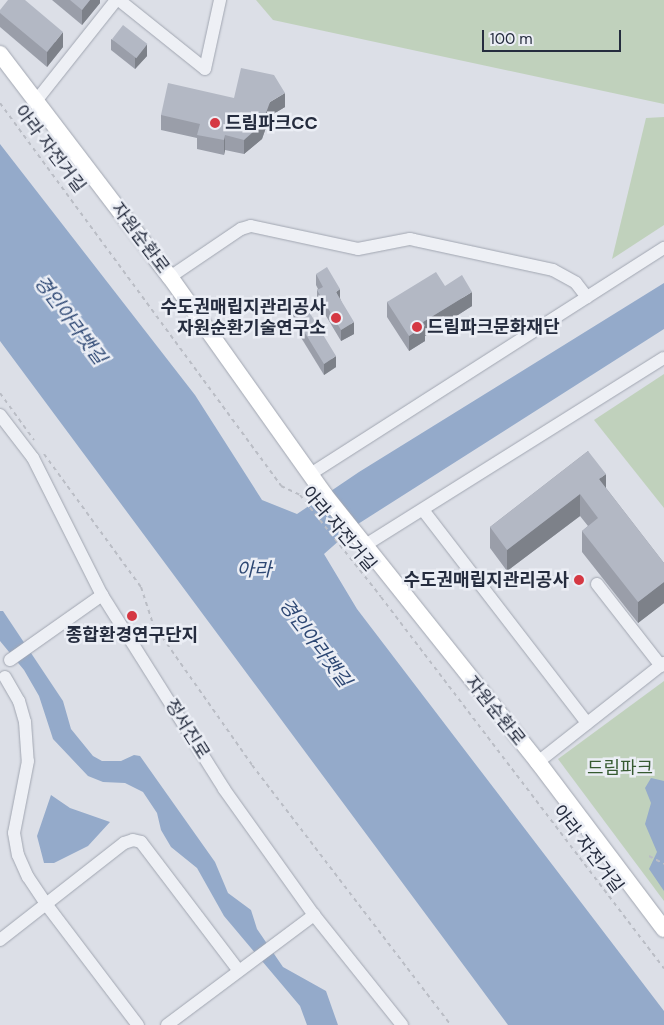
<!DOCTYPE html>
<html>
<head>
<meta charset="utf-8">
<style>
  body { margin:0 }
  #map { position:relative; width:664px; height:1025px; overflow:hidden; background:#dcdfe7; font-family:"DM Sans","Noto Sans KR",sans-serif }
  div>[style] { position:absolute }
  .green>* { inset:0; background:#c0d1bc }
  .water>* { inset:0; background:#94aaca }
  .path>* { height:2px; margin-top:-1px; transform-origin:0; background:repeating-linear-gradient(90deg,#babdc5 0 4px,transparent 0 8px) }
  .roads { filter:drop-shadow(0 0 1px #a1a6b1) drop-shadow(0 0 1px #a1a6b1) }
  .minor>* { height:12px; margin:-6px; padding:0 6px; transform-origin:6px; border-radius:6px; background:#eef0f5 }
  .major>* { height:16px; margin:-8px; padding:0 8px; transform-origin:8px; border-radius:8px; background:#fff }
  .wall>* { inset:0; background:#9a9ea9 }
  .shaded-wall>* { inset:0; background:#7d8189 }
  .building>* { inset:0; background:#b3b8c4; transform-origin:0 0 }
  .dots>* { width:14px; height:14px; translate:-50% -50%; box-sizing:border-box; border:2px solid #ebeef5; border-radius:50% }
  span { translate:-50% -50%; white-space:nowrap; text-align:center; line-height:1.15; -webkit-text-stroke:5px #ebeef5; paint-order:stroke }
  .poi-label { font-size:18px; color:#252c3e; font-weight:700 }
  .left { translate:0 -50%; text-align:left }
  .right { translate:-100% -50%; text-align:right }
  .street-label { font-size:18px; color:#252c3e }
  .park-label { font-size:18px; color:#365a31 }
  .water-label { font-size:19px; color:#2d4773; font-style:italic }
  .scale { position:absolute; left:482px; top:30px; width:139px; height:22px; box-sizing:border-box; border:2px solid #252c3e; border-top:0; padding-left:6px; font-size:15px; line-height:18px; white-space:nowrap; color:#252c3e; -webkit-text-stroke:4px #ebeef5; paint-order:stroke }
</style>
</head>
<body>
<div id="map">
  <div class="green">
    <i style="clip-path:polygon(256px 0,664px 0,664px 104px,273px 20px)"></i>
    <i style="clip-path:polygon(664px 117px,664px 225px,612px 259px,646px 118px)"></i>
    <i style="clip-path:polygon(664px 374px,664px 508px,594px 420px)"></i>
    <i style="clip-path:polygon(664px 681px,664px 901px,558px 759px)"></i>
  </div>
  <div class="water">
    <i style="clip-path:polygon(0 144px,195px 395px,262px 500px,297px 514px,359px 472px,664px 283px,664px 329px,358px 524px,324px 554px,357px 609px,664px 1011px,664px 1025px,508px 1025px,0 341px)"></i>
    <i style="clip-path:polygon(0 611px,3px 611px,63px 701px,71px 729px,93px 756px,102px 761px,121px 761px,134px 755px,140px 756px,215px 862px,228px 893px,251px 910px,257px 929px,283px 967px,326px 991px,338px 1025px,307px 1025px,300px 1006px,224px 916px,197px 868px,171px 847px,161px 830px,157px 813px,143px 792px,125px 783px,103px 782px,88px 776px,53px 739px,39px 696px,24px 670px,0 641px)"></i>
    <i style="clip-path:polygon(651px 778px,664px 781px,664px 891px,649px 869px,657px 852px,645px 824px,651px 803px,645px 788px)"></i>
    <i style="clip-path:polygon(51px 795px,70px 808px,110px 822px,88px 846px,54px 863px,44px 863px,37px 836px)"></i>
  </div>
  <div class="path">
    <i style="left:0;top:103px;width:475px;rotate:53.7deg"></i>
    <i style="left:281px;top:486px;width:21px;rotate:25deg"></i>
    <i style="left:300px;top:495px;width:130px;rotate:51.5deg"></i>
    <i style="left:381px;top:597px;width:467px;rotate:52.7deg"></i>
    <i style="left:0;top:393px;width:58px;rotate:54.1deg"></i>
    <i style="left:44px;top:454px;width:165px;rotate:53.9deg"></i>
    <i style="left:141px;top:587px;width:39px;rotate:72deg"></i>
    <i style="left:153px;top:624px;width:172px;rotate:54.9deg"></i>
    <i style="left:252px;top:765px;width:327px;rotate:52.6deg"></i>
    <i style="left:649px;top:856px;width:17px;rotate:28deg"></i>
  </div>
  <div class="roads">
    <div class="minor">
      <i style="left:119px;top:0;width:110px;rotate:38.7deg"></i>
      <i style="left:205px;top:69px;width:71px;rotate:-77.7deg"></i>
      <i style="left:36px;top:101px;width:129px;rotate:-51.6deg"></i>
      <i style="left:170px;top:277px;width:86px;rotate:-34.1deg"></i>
      <i style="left:241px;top:229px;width:10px;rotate:-17deg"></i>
      <i style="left:251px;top:226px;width:109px;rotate:12.1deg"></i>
      <i style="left:358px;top:249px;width:53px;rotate:-10.9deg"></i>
      <i style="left:410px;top:239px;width:146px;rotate:12.2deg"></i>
      <i style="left:553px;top:270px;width:26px;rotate:29deg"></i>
      <i style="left:576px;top:283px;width:18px;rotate:52deg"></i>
      <i style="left:0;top:415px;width:54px;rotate:52.5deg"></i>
      <i style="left:33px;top:458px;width:153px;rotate:63.3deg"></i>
      <i style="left:102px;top:595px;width:229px;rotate:57.8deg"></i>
      <i style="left:224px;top:789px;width:155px;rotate:54.5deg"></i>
      <i style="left:314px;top:915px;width:141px;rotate:51.3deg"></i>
      <i style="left:312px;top:473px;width:418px;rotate:-32.6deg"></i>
      <i style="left:423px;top:510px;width:269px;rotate:52.4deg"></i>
      <i style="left:364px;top:546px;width:354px;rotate:-32.1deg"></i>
      <i style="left:597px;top:584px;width:104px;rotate:52deg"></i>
      <i style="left:10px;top:660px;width:113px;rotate:-35.2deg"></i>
      <i style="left:5px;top:677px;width:28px;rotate:60deg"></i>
      <i style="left:19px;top:701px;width:22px;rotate:74deg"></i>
      <i style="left:25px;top:722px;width:39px;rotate:86deg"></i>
      <i style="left:28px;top:761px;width:73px;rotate:101deg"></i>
      <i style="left:14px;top:833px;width:22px;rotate:80deg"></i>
      <i style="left:18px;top:855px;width:24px;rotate:66deg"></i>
      <i style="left:28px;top:877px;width:32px;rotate:56deg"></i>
      <i style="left:46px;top:904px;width:152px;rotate:52.8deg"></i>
      <i style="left:538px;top:762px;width:160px;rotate:-38.2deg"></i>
      <i style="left:0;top:940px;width:157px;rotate:-38deg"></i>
      <i style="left:124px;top:843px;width:9px;rotate:-18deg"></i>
      <i style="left:133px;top:840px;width:8px;rotate:14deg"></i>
      <i style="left:141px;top:842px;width:161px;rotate:52.8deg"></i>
      <i style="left:167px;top:1025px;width:184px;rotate:-36.8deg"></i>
    </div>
    <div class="major">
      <i style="left:0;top:54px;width:280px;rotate:52.7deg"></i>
      <i style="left:170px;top:277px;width:266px;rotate:54.6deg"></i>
      <i style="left:324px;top:494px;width:343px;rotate:51.4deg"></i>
      <i style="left:538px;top:762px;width:209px;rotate:53deg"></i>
    </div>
  </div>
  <div class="wall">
    <i style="clip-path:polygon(52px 0,100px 0,100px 3px,82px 25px)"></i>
    <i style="clip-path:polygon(0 10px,63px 47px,47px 67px,0 27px)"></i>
    <i style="clip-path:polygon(111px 39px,147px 56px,135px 69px,111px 50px)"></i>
    <i style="clip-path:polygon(234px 98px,285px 107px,270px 116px,262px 139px,244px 154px,225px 150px,224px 155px,197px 149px,197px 138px,161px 130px,161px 115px)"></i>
    <i style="clip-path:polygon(316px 274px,340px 298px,354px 334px,341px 341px,317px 301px,317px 290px,318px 289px,316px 285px)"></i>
    <i style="clip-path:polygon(445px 286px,472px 306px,425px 336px,425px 341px,409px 351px,387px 317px,387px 302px)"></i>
    <i style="clip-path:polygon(289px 307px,300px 308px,336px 367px,324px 375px,289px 318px)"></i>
    <i style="clip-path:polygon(588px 451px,606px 488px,664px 563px,664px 603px,638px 623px,582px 552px,582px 531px,588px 526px,580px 516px,507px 571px,490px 548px,490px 527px)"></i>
  </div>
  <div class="shaded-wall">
    <i style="clip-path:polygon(90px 0,100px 0,100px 3px,82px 25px,82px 10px)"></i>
    <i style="clip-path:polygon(63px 32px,63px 47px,47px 67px,47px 52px)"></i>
    <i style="clip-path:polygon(147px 44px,147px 56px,135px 69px,135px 58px)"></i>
    <i style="clip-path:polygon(285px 93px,285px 107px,270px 116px,262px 139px,244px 154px,244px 140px,270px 102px)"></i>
    <i style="clip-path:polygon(225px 135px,225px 150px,224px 155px,224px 140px)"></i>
    <i style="clip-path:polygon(340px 289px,340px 301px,336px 292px)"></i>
    <i style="clip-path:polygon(472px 292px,472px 306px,425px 336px,425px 341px,409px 351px,409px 336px,423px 322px)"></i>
    <i style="clip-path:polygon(354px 322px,354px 334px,341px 341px,341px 330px)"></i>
    <i style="clip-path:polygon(336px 356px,336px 367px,324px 375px,324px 364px)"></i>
    <i style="clip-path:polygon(606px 474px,606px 495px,599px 479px)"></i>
    <i style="clip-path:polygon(580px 494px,580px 516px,507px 571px,507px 550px)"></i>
    <i style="clip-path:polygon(664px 582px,664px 603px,638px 623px,638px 602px)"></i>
  </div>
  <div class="building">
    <i style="clip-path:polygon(8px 0,25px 0,63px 32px,47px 52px,0 13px,0 10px)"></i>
    <i style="clip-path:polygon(70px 0,90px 0,82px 10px)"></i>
    <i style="left:123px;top:25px;width:31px;height:18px;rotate:38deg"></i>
    <i style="clip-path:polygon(241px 68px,274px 75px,285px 93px,270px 102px,262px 124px,244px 140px,225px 135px,224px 140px,197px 135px,200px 124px,161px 115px,168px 83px,234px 98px)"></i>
    <i style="clip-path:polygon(327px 267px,340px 289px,336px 292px,354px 322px,341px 330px,317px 290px,323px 287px,316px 274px)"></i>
    <i style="clip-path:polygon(436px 272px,445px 286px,462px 275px,472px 292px,423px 322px,425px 326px,409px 336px,387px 302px)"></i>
    <i style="clip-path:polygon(297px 302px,300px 308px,305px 305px,336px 356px,324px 364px,289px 307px)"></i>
    <i style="clip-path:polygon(588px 451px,606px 474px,599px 479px,664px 563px,664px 582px,638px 602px,582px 531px,598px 518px,580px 494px,507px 550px,490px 527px)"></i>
  </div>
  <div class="dots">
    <i style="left:215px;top:123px;background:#d53843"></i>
    <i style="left:336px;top:318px;background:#d53843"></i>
    <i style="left:417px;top:327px;background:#d53843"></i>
    <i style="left:579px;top:580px;background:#d53843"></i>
    <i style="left:132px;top:616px;background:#d53843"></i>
  </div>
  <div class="poi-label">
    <span class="left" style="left:225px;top:123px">드림파크CC</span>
    <span class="right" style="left:326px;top:318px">수도권매립지관리공사<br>자원순환기술연구소</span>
    <span class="left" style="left:427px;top:327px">드림파크문화재단</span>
    <span class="right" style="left:569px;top:580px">수도권매립지관리공사</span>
    <span style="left:132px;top:635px">종합환경연구단지</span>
  </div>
  <div class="street-label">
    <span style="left:50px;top:149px;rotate:53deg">아라 자전거길</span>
    <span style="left:140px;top:238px;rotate:53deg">자원순환로</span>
    <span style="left:339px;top:529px;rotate:50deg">아라 자전거길</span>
    <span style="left:495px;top:711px;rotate:51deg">자원순환로</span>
    <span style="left:187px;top:729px;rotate:58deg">정서진로</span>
    <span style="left:588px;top:849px;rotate:53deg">아라 자전거길</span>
  </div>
  <div class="park-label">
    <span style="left:620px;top:768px">드림파크</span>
  </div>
  <div class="water-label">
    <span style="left:70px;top:320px;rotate:53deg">경인아라뱃길</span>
    <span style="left:254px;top:570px">아라</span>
    <span style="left:315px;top:643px;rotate:53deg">경인아라뱃길</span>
  </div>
  <div class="scale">100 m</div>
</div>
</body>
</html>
